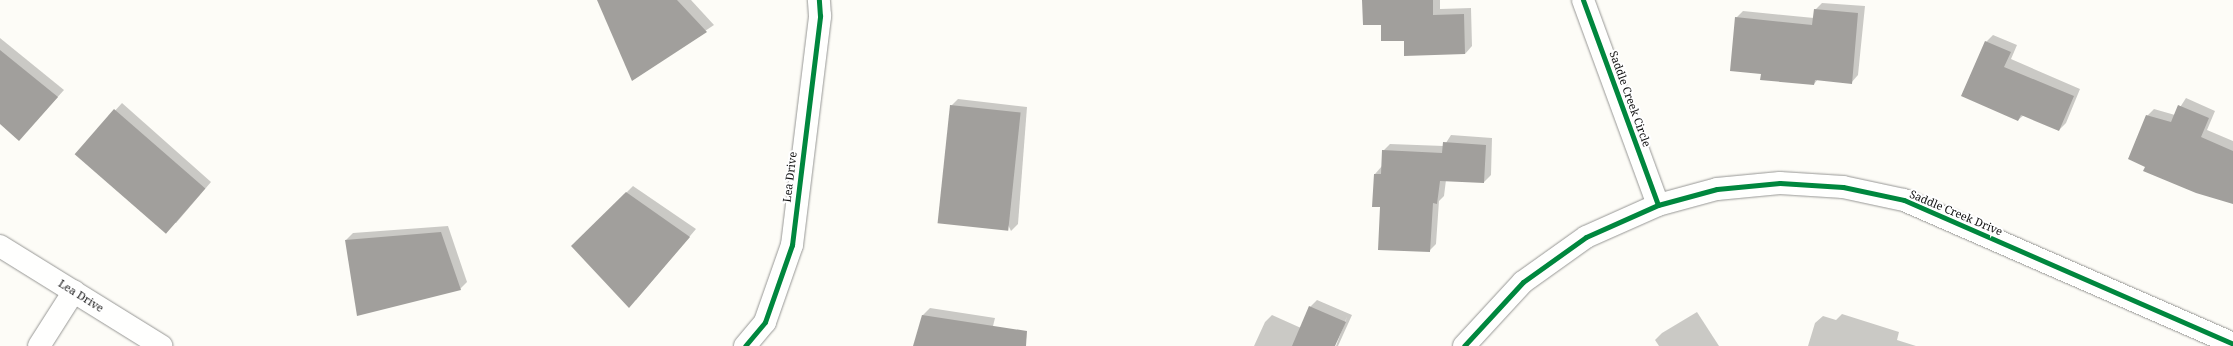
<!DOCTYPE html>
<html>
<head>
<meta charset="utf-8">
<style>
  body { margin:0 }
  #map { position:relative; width:2233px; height:346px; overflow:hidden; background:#fdfcf7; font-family:"Noto Serif",serif }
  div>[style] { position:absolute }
  .shadow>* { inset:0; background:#0003 }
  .building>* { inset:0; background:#a19f9c; transform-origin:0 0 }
  .roads { filter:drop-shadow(0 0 1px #979795) drop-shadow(0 0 1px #979795) }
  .street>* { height:22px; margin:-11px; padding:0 11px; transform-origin:11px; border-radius:11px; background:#fffffe }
  .cycleway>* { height:5px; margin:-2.5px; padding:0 2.5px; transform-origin:2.5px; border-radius:2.5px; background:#00873e }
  span { translate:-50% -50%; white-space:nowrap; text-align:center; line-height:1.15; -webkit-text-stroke:4px #fff; paint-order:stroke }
  .street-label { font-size:11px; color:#111 }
</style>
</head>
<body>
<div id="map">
  <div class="shadow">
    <i style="clip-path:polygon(599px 0,691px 0,714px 25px,633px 79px)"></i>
    <i style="clip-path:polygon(1363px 0,1440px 0,1440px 9px,1471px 8px,1472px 46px,1465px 54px,1405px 40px,1382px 24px)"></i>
    <i style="clip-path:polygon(1822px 3px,1865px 6px,1858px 75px,1851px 83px,1818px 79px,1814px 84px,1762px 73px,1736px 18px,1743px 11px,1814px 18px,1815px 10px)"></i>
    <i style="clip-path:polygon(1993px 35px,2017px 45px,2011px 59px,2080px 89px,2066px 123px,2059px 130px,2024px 115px,2018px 120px,1986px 42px)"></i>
    <i style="clip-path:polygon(0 38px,64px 90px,26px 132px,0 123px)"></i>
    <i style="clip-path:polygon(2186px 98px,2215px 111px,2207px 130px,2233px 141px,2233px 203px,2146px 166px,2147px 116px,2154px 109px,2175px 115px)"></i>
    <i style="clip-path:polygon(958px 99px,1027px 107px,1018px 224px,1011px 231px,951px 106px)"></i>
    <i style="clip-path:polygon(122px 103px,211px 182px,176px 223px,76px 154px)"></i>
    <i style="clip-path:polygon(1451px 135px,1492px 138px,1491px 175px,1484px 182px,1446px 180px,1444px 196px,1439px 201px,1436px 244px,1429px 251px,1381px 206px,1373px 206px,1375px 174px,1382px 166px,1383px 151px,1390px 144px,1444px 146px)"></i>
    <i style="clip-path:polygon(633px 186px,696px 229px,636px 300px,573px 246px)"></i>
    <i style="clip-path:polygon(448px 226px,467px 282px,460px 289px,346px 240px,353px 233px)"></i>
    <i style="clip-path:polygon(1317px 300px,1352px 315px,1338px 346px,1336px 346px,1347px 317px,1334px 346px,1254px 346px,1265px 322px,1272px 315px,1301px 328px,1310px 307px)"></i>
    <i style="clip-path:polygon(930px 308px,995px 318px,988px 346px,914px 346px,923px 315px)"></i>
    <i style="clip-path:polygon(1697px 312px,1719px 346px,1659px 346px,1655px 340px,1662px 333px)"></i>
    <i style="clip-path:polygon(1842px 314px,1899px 332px,1897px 340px,1916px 346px,1808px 346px,1815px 323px,1823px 316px,1836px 320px)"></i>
  </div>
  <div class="building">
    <i style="clip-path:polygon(597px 0,677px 0,707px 32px,632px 81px)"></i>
    <i style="clip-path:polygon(1362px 0,1433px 0,1433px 15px,1464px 14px,1465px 54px,1404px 56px,1404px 41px,1381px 41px,1381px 25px,1363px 25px)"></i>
    <i style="clip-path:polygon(1814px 9px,1858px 13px,1852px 84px,1815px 80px,1814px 85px,1760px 80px,1761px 74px,1730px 71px,1735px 17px,1812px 25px)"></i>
    <i style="clip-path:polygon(1985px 41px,2011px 52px,2004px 67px,2074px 96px,2059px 131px,2021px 115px,2018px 121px,1961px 96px)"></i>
    <i style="clip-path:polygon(0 50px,58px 97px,19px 141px,0 124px)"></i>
    <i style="left:950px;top:105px;width:71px;height:119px;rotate:6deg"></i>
    <i style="clip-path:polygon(2178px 105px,2209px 118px,2201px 137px,2233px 151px,2233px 204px,2196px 193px,2143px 171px,2145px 167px,2128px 159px,2146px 115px,2171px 122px)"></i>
    <i style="left:114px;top:109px;width:121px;height:60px;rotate:41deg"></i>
    <i style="clip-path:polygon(1443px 142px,1486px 145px,1484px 183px,1440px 181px,1437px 204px,1433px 203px,1430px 252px,1378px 250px,1380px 207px,1372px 207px,1374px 174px,1381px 174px,1382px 150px,1442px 153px)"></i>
    <i style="clip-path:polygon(626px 192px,690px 237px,629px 308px,571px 246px)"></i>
    <i style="clip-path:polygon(441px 232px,461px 290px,357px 316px,345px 240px)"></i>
    <i style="clip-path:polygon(1309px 306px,1346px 322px,1335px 346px,1292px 346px)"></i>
    <i style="clip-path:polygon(922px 315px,1027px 331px,1026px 346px,913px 346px)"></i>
  </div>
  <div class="roads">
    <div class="street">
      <i style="left:1583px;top:0;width:218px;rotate:69.9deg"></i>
      <i style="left:0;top:246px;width:190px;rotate:31.8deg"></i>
      <i style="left:39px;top:346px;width:65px;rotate:-57.5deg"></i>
      <i style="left:745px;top:346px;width:31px;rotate:-50deg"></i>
      <i style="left:765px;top:322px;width:82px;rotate:-70.7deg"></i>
      <i style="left:792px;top:245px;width:231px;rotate:-83deg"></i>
      <i style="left:820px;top:16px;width:16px;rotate:-94deg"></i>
      <i style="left:1464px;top:346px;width:87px;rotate:-47.3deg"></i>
      <i style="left:1523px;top:282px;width:77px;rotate:-35.5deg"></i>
      <i style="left:1586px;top:237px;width:79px;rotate:-24deg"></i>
      <i style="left:1658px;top:205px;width:61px;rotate:-15.2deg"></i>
      <i style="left:1717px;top:189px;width:63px;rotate:-5.4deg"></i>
      <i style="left:1780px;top:183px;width:63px;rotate:3.6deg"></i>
      <i style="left:1843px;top:187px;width:62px;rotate:12deg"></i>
      <i style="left:1904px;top:200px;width:359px;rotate:23.6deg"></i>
    </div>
  </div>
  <div class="cycleway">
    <i style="left:1583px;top:0;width:218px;rotate:69.9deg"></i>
    <i style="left:745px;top:346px;width:31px;rotate:-50deg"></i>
    <i style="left:765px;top:322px;width:82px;rotate:-70.7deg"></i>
    <i style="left:792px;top:245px;width:231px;rotate:-83deg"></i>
    <i style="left:820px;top:16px;width:16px;rotate:-94deg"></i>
    <i style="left:1464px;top:346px;width:87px;rotate:-47.3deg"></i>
    <i style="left:1523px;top:282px;width:77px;rotate:-35.5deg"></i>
    <i style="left:1586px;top:237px;width:79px;rotate:-24deg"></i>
    <i style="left:1658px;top:205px;width:61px;rotate:-15.2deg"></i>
    <i style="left:1717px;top:189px;width:63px;rotate:-5.4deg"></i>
    <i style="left:1780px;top:183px;width:63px;rotate:3.6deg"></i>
    <i style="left:1843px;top:187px;width:62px;rotate:12deg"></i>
    <i style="left:1904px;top:200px;width:359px;rotate:23.6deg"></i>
  </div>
  <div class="street-label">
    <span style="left:1630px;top:99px;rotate:70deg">Saddle Creek Circle</span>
    <span style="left:790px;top:177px;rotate:-83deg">Lea Drive</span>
    <span style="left:1956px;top:213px;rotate:23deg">Saddle Creek Drive</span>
    <span style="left:81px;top:296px;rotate:32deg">Lea Drive</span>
  </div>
</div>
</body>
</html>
